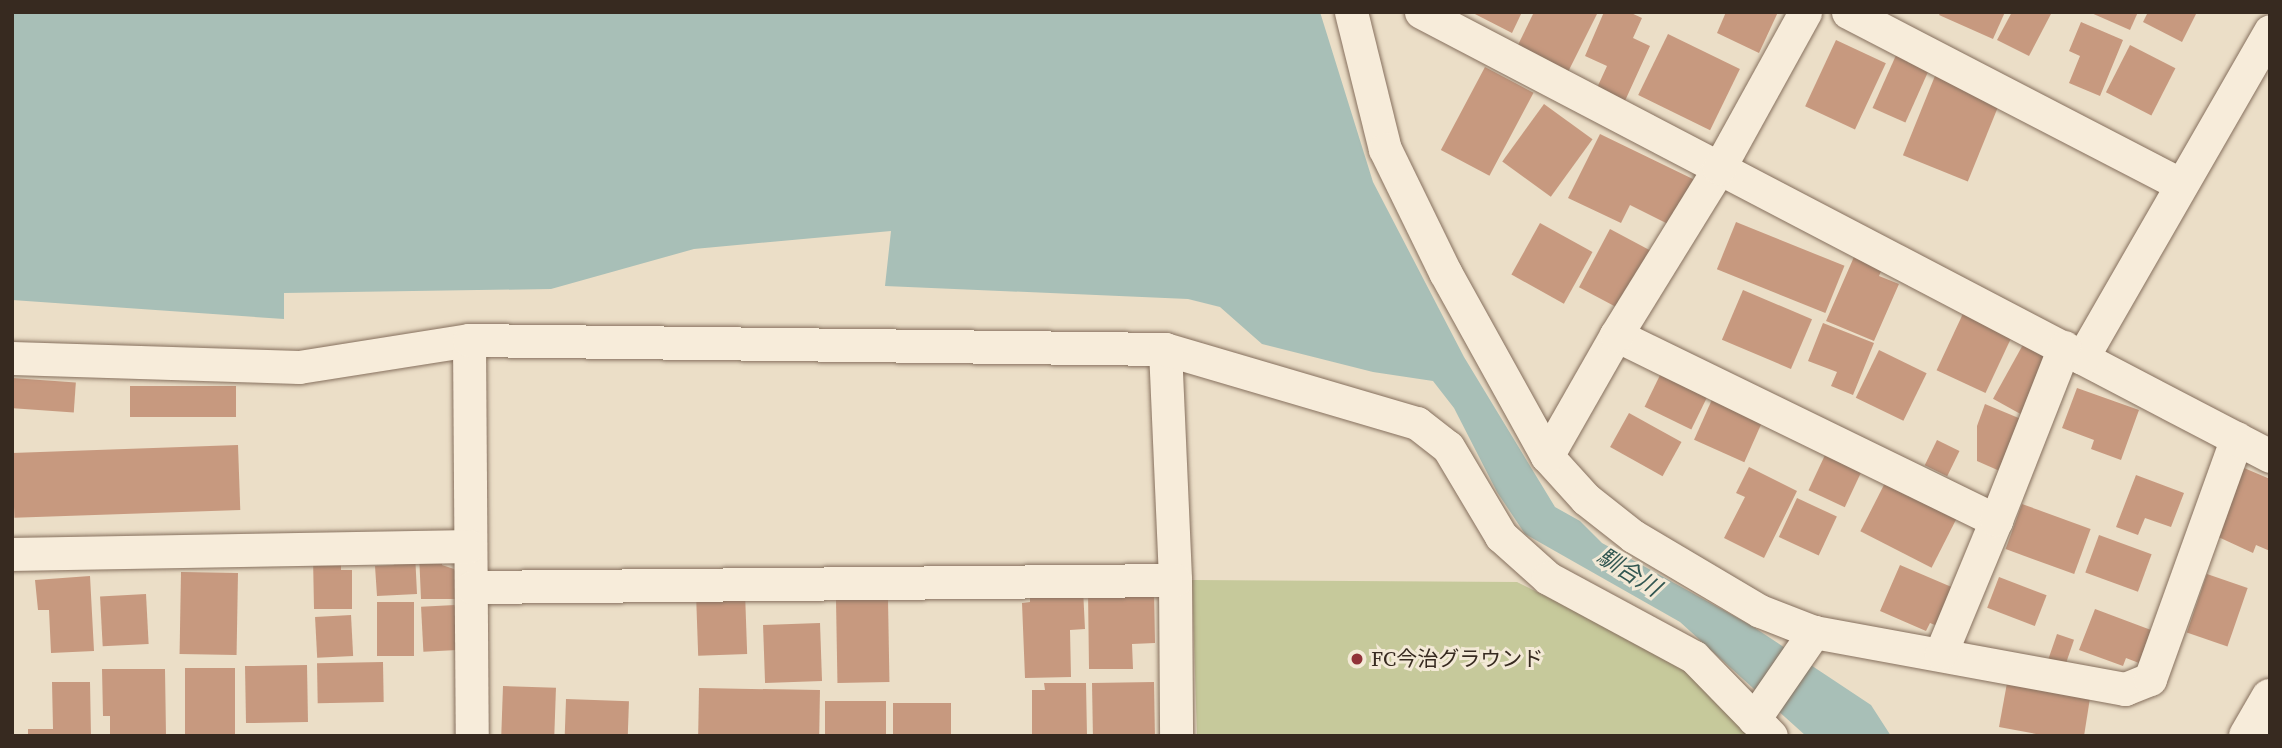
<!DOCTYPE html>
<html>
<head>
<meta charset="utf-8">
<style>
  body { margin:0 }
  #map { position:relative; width:2282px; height:748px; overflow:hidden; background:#ebdec7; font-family:"Source Serif 4","Noto Sans JP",serif }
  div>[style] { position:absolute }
  .green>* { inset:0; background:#c6c99b }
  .water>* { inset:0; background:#a8bfb7 }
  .building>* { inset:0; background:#c7997f; transform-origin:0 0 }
  .roads { filter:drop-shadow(0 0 2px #86705e) drop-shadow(0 0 2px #86705e) }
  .minor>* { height:33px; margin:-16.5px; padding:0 16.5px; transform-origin:16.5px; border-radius:16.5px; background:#f7ecda }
  .secondary>* { height:38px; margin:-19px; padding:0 19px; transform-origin:19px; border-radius:19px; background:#f7ecda }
  .dots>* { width:19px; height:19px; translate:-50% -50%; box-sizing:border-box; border:4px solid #f3e9d6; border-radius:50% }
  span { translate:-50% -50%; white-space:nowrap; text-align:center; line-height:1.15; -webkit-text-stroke:6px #f3e9d6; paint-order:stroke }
  .poi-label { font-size:21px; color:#372a20 }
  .left { translate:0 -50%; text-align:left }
  .water-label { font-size:23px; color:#315651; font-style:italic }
  .frame { position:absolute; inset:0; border:14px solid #372a20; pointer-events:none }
</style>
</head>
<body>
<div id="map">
  <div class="green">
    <i style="clip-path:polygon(1192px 580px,1517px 582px,1687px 666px,1748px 736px,1197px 736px)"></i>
  </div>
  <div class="water">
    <i style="clip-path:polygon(12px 12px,1320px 12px,1373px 182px,1464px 357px,1555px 507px,1580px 521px,1602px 543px,1752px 626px,1871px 705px,1891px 736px,1806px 736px,1680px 622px,1525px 534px,1497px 492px,1454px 408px,1433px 381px,1373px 372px,1262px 344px,1220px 307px,1188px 299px,885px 286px,891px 231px,694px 249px,551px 289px,284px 293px,284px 319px,12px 300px)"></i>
  </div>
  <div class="building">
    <i style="clip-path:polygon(1471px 12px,1522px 12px,1512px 33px)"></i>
    <i style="clip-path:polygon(1534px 12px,1598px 12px,1568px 72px,1517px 47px)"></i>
    <i style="clip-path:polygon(1604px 12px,1629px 12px,1642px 18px,1633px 38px,1650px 46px,1624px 103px,1596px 90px,1607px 66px,1585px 56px)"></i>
    <i style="clip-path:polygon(1726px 12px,1778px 12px,1759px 53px,1717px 33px)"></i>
    <i style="clip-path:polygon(1941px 12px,2005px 12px,1993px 39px,1939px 15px)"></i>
    <i style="clip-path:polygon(2012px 12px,2052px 12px,2029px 56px,1997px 40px)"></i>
    <i style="clip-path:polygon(2089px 12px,2138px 12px,2130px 30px)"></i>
    <i style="clip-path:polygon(2148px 12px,2197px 12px,2182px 42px,2143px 22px)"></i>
    <i style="clip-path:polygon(2081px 22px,2123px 40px,2100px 96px,2069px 83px,2080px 56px,2069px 51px)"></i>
    <i style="left:1668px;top:34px;width:80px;height:68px;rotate:26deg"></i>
    <i style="left:1836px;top:40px;width:55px;height:73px;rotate:25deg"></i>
    <i style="left:1901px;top:44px;width:36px;height:70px;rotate:24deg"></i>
    <i style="left:2130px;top:45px;width:51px;height:53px;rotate:27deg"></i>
    <i style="left:1485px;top:67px;width:55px;height:94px;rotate:28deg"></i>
    <i style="left:1937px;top:71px;width:70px;height:91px;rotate:22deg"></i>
    <i style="left:1544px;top:104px;width:60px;height:71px;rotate:36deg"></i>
    <i style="clip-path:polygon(1600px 134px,1697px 181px,1674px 227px,1630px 205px,1621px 223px,1568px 198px)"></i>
    <i style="left:1736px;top:222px;width:117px;height:51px;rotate:22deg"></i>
    <i style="left:1540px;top:223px;width:60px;height:59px;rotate:29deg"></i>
    <i style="left:1610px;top:229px;width:51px;height:66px;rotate:28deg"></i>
    <i style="clip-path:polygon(1857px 250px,1885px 262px,1879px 276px,1899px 284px,1874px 341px,1826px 321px)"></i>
    <i style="left:1743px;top:290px;width:75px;height:54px;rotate:23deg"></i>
    <i style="left:1967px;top:305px;width:54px;height:72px;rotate:25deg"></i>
    <i style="clip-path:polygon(1823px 323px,1874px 343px,1853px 395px,1831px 386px,1837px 372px,1808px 361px)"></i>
    <i style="left:2025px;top:341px;width:54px;height:66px;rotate:29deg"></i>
    <i style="left:1879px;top:350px;width:53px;height:53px;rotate:26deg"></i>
    <i style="left:1663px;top:369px;width:52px;height:42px;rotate:26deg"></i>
    <i style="left:12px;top:378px;width:64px;height:30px;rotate:4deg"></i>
    <i style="left:130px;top:386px;width:106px;height:31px"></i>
    <i style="clip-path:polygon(2077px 388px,2139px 410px,2121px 460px,2091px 449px,2094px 440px,2062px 428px)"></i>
    <i style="left:1714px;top:395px;width:55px;height:49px;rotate:24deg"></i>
    <i style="clip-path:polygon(1985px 404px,2033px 424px,2011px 476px,1977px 461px,1977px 426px)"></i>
    <i style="left:1629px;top:413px;width:60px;height:39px;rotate:29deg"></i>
    <i style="left:1937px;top:440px;width:25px;height:28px;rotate:26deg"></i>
    <i style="left:238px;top:445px;width:65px;height:226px;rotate:88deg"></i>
    <i style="left:1825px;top:455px;width:40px;height:39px;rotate:25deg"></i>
    <i style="clip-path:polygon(1749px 467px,1797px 491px,1764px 558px,1724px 538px,1745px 497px,1736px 493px)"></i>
    <i style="clip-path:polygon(2244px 468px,2270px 479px,2270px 551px,2256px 545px,2253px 553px,2214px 535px)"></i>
    <i style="clip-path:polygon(2136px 475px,2184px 493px,2171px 527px,2145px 518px,2138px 535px,2116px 527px)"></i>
    <i style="left:1888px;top:477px;width:80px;height:61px;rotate:27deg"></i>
    <i style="left:1797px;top:498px;width:44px;height:43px;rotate:25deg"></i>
    <i style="left:2022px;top:504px;width:73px;height:48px;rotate:20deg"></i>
    <i style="left:2099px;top:535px;width:56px;height:40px;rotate:20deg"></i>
    <i style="clip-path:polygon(442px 551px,442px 565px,457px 570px,458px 599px,421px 599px,419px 553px)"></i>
    <i style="clip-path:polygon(415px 553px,417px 594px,377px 596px,375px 566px,394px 565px,393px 554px)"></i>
    <i style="clip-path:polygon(313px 557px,341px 557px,341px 570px,352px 570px,352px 609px,314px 609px)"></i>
    <i style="clip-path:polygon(1900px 565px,1975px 597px,1959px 635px,1930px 623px,1926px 631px,1880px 611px)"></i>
    <i style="left:181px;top:572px;width:57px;height:82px;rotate:1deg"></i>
    <i style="left:2207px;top:574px;width:43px;height:62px;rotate:19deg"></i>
    <i style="clip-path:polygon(90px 576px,94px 651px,51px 653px,49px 610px,38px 610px,35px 580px)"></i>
    <i style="left:1999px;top:577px;width:51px;height:33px;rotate:21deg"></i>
    <i style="clip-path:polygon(1083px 589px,1085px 629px,1070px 630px,1071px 677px,1025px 678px,1022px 603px,1030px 602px,1030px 591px)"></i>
    <i style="clip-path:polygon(1154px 590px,1155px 643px,1132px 644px,1133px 669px,1089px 669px,1088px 591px)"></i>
    <i style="left:745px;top:592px;width:62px;height:49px;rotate:88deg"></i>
    <i style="left:146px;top:594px;width:50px;height:46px;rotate:87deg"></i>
    <i style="left:888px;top:599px;width:83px;height:52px;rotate:89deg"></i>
    <i style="left:414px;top:602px;width:54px;height:37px;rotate:90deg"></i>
    <i style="left:455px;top:605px;width:45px;height:34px;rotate:87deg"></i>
    <i style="clip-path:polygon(2095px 609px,2151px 630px,2139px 663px,2126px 658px,2123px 666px,2079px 650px)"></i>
    <i style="left:351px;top:615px;width:41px;height:36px;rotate:87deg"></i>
    <i style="left:820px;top:623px;width:58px;height:57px;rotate:88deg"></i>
    <i style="left:2057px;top:634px;width:18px;height:31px;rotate:19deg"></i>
    <i style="left:383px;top:662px;width:40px;height:66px;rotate:89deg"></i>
    <i style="left:307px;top:665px;width:57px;height:62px;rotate:89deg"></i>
    <i style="left:185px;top:668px;width:50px;height:68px"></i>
    <i style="clip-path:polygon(102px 669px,165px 669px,166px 736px,110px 736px,110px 716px,103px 716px)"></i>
    <i style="clip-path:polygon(52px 682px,90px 682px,91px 736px,28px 736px,28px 729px,53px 729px)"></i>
    <i style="left:1154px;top:682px;width:54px;height:62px;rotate:89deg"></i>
    <i style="clip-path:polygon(1044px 683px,1086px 683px,1087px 736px,1032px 736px,1032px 690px,1045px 690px)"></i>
    <i style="clip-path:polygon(2007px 683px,2090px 698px,2084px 736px,2047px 736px,1999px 727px)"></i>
    <i style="left:503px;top:686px;width:53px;height:50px;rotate:2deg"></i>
    <i style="left:699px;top:688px;width:121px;height:48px;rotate:1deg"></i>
    <i style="left:566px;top:699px;width:63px;height:37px;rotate:2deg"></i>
    <i style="left:886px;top:701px;width:35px;height:61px;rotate:90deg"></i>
    <i style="left:893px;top:703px;width:58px;height:33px"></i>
  </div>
  <div class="roads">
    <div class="minor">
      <i style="left:1351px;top:12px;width:141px;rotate:76.1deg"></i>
      <i style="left:1385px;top:149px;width:137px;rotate:64deg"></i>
      <i style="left:1445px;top:272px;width:210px;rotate:61deg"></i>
      <i style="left:1547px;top:456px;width:58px;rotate:47.8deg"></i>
      <i style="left:1586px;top:499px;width:60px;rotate:38.2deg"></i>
      <i style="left:1633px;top:536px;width:147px;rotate:30.6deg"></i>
      <i style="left:1760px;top:611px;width:58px;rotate:21.3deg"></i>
      <i style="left:1814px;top:632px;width:316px;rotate:10.4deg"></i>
      <i style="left:2125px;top:689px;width:27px;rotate:-22deg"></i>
      <i style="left:2150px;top:679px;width:256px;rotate:-70.2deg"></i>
      <i style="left:1421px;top:12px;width:958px;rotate:27.61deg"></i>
      <i style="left:1848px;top:12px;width:374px;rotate:27.4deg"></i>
      <i style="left:1616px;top:335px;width:423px;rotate:26deg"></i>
      <i style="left:1996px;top:520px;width:144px;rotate:112.5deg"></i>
      <i style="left:469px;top:340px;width:396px;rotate:89.6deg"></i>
      <i style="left:1165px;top:349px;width:231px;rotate:87.5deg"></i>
      <i style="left:1175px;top:580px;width:156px;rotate:89.6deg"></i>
      <i style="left:12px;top:358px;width:287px;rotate:1.8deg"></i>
      <i style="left:299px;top:367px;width:172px;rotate:-9deg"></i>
      <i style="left:469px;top:340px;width:696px;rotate:0.74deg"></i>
      <i style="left:1165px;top:349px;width:263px;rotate:16.4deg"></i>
      <i style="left:1417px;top:423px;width:39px;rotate:38deg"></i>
      <i style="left:1448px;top:447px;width:104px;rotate:59.2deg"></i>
      <i style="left:1501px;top:536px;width:63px;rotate:41.8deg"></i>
      <i style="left:1548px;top:578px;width:166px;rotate:28.4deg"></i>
      <i style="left:1694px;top:657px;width:110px;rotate:45.7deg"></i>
      <i style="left:2082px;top:358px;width:377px;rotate:-60.1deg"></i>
      <i style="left:1547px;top:456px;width:139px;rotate:-60.3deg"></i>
      <i style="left:1616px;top:335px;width:196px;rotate:-58.3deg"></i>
      <i style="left:1719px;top:168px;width:178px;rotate:-61.1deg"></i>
      <i style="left:1996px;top:520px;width:186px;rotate:-68.5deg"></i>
      <i style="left:12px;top:554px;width:457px;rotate:-1deg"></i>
      <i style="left:472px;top:587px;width:703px;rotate:-0.57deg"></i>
      <i style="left:1754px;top:719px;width:106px;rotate:-55.4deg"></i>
    </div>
    <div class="secondary">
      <i style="left:2248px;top:736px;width:44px;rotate:-59.9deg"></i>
    </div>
  </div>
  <div class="dots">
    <i style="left:1357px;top:659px;background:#913238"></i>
  </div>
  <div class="poi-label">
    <span class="left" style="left:1371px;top:659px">FC今治グラウンド</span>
  </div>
  <div class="water-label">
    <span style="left:1629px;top:572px;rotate:32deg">馴合川</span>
  </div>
  <div class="frame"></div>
</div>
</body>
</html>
